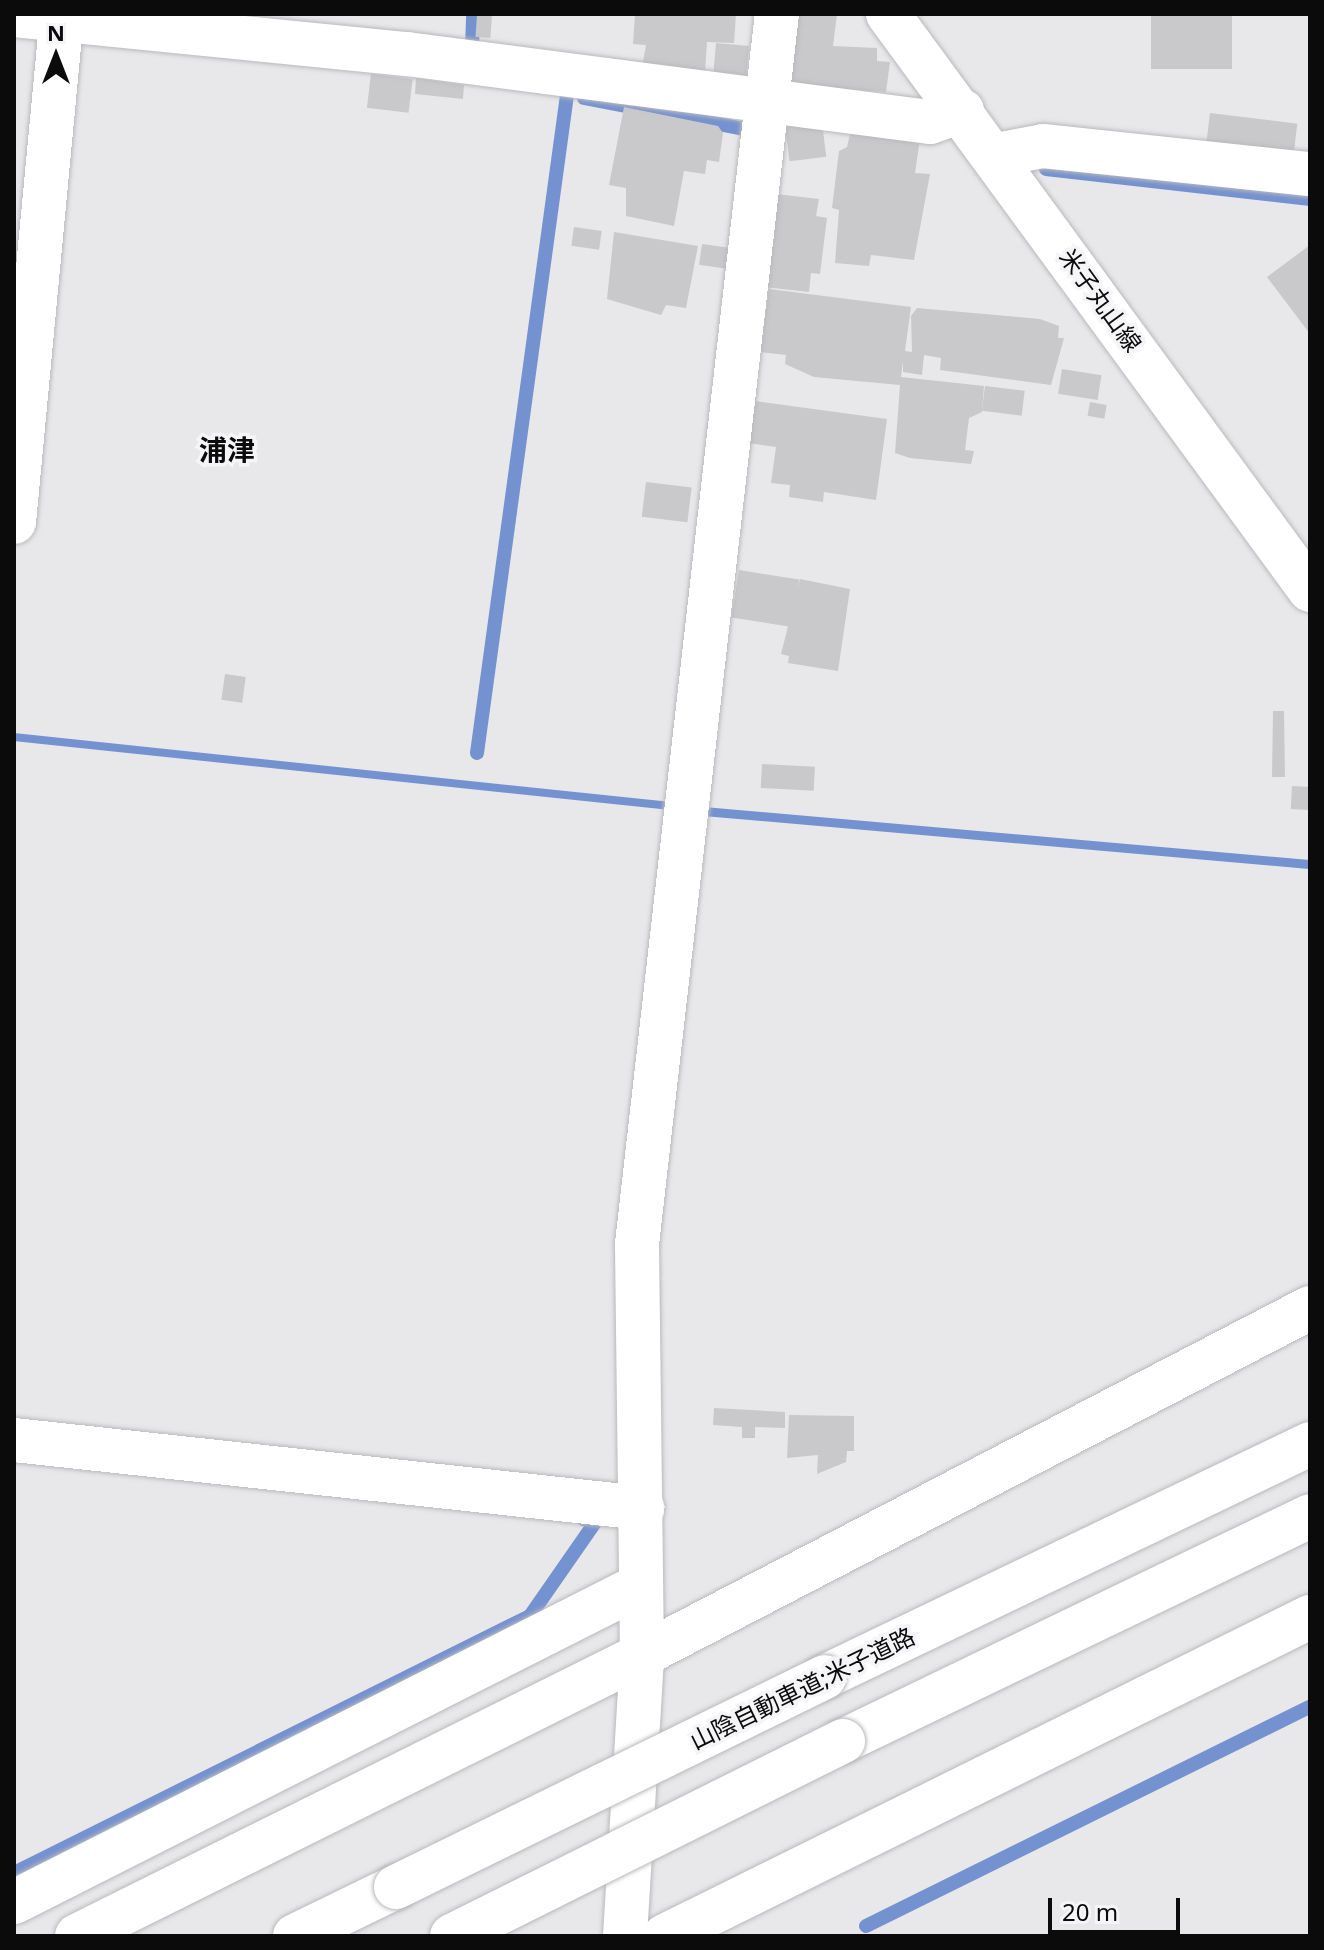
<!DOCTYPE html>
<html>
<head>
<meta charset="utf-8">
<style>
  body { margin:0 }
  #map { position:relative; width:1324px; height:1950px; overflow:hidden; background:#e8e8eb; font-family:"Noto Sans","Noto Sans JP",sans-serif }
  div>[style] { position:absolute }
  .water>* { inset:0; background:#7592d0; transform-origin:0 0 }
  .stream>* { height:14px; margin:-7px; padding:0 7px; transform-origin:7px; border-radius:7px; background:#7592d0 }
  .building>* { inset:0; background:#c9c9cb; transform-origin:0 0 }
  .roads { filter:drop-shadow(0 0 2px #b9b9bc) drop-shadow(0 0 2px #b9b9bc) }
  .minor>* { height:44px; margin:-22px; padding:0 22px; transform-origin:22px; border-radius:22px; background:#fff }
  .major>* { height:44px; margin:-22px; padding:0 22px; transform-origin:22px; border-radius:22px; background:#fff }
  .highway>* { height:44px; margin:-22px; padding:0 22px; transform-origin:22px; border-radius:22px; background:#fff }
  .bridges { filter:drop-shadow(0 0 2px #b9b9bc) drop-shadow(0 0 2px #b9b9bc) }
  .highway-bridge>* { height:44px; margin:-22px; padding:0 22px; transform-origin:22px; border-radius:22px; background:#fff }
  span { translate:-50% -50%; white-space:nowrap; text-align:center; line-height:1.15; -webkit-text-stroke:7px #f5f5f8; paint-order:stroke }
  .street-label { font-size:24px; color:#0b0b0c }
  .quarter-label { font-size:28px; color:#0b0b0c; font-weight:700 }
  .frame { position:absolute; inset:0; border:16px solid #0b0b0c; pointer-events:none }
  .north { position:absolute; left:16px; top:16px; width:80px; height:80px; -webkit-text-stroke:6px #f5f5f8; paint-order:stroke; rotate:0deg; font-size:22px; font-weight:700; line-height:32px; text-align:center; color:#0b0b0c }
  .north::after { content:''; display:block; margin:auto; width:28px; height:36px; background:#0b0b0c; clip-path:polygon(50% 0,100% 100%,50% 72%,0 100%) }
  .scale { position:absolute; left:1048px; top:1898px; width:132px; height:36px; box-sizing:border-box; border:4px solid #0b0b0c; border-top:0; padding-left:10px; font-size:24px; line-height:28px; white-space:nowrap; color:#0b0b0c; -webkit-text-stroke:6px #f5f5f8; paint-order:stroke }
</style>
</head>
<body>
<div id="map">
  <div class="water">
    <i style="left:14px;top:733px;width:668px;height:8px;rotate:6deg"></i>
    <i style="left:704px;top:807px;width:608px;height:9px;rotate:5deg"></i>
  </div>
  <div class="stream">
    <i style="left:472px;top:48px;width:34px;rotate:-88deg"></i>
    <i style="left:584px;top:98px;width:164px;rotate:10.9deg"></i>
    <i style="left:1046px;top:169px;width:266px;rotate:6.5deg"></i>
    <i style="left:477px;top:753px;width:664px;rotate:-82.21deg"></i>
    <i style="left:14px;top:1873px;width:576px;rotate:-26.48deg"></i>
    <i style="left:530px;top:1616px;width:116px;rotate:-55.2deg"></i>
    <i style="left:596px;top:1521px;width:13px;rotate:-171deg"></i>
    <i style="left:866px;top:1926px;width:495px;rotate:-26.3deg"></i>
  </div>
  <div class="building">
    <i style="clip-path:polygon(635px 14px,736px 14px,734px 43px,707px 42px,705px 72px,642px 67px,646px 45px,633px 44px)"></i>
    <i style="clip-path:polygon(793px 14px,837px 14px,833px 46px,877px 48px,877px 61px,890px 62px,886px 92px,789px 85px)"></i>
    <i style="left:1151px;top:14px;width:81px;height:55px"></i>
    <i style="left:477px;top:15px;width:15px;height:22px;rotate:4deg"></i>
    <i style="left:716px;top:43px;width:33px;height:33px;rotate:5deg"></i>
    <i style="left:371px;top:74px;width:42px;height:34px;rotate:7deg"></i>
    <i style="clip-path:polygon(416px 78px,464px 85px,463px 99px,415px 94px)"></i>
    <i style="clip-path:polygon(624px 107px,718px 126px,723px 133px,719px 162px,707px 160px,705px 174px,684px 171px,674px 226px,626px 216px,626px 188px,609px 185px)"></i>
    <i style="left:1210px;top:113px;width:88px;height:31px;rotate:7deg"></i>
    <i style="left:822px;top:122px;width:35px;height:37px;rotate:83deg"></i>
    <i style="clip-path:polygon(851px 130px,920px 139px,915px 173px,930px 174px,914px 260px,871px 255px,869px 266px,835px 263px,839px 210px,832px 208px,839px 151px,847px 147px)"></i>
    <i style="clip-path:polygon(776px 194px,819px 199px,816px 216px,827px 218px,820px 274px,811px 273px,809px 292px,764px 287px)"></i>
    <i style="left:574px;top:227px;width:28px;height:19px;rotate:8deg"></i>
    <i style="clip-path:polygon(614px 232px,698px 246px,686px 308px,666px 305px,661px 315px,607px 299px)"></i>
    <i style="left:702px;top:244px;width:35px;height:21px;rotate:8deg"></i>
    <i style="clip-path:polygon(1310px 245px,1310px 334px,1267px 277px)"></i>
    <i style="clip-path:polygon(769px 289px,911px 307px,905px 351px,912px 352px,911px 316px,917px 308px,1040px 319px,1059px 326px,1058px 338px,1064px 338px,1051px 385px,940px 370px,941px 358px,924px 355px,922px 375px,903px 372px,903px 361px,901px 377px,984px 386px,982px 412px,969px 418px,965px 450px,974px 451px,971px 464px,910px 458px,895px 453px,900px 385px,814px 377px,785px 364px,786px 355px,760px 352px)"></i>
    <i style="left:1062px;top:369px;width:40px;height:25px;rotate:9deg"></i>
    <i style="left:985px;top:386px;width:40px;height:25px;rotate:7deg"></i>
    <i style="clip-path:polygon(754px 401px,887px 419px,876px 500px,824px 492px,823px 502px,789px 497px,790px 485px,771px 483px,776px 447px,747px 443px)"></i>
    <i style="left:1090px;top:402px;width:17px;height:14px;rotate:10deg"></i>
    <i style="left:646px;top:482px;width:46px;height:35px;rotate:7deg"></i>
    <i style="left:739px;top:570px;width:61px;height:48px;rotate:9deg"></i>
    <i style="clip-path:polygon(800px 579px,850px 589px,838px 671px,788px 663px,789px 656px,781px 654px)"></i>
    <i style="left:225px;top:674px;width:21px;height:26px;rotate:8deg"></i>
    <i style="clip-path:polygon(1273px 711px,1284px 711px,1285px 777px,1272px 777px)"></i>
    <i style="left:762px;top:764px;width:53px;height:24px;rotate:3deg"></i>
    <i style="left:1292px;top:786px;width:18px;height:23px;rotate:3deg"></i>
    <i style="clip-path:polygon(714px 1408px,785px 1412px,785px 1428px,755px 1427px,755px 1438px,742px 1438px,742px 1427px,713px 1425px)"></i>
    <i style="clip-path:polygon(789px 1415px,854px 1416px,854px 1451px,847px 1451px,846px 1462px,817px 1474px,818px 1455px,787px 1458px)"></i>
  </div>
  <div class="roads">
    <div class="minor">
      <i style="left:14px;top:15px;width:395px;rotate:5.7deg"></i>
      <i style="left:407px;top:54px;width:527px;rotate:7.41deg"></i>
      <i style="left:930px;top:122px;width:34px;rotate:-19deg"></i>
      <i style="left:996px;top:155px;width:48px;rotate:-10.8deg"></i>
      <i style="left:1043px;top:146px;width:268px;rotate:6deg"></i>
      <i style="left:14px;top:522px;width:510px;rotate:-84.6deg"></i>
      <i style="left:14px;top:1440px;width:632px;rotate:6.18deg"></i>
      <i style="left:14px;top:1902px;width:698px;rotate:-26.82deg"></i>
      <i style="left:77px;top:1936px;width:631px;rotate:-26.44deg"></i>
      <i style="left:642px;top:1655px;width:753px;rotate:-27.45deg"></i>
      <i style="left:625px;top:1936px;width:282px;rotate:-86.5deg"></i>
      <i style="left:642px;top:1655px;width:411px;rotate:-90.7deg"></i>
      <i style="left:637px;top:1244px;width:1238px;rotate:-83.51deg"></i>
      <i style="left:665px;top:1936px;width:720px;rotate:-26.32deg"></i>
    </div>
    <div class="major">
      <i style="left:888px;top:14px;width:714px;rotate:53.77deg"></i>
    </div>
    <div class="highway">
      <i style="left:824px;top:1677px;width:539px;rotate:-25.61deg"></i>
      <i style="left:843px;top:1741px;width:518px;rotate:-25.72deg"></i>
      <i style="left:295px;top:1936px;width:112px;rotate:-25.9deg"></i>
    </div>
  </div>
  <div class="bridges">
    <div class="highway-bridge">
      <i style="left:396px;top:1887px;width:477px;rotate:-26.1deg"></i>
      <i style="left:452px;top:1936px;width:437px;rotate:-26.5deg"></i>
    </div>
  </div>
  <div class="street-label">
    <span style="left:1101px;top:300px;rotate:54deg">米子丸山線</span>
    <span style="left:802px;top:1688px;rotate:-26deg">山陰自動車道;米子道路</span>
  </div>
  <div class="quarter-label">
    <span style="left:227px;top:449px">浦津</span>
  </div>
  <div class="frame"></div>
  <div class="north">N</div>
  <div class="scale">20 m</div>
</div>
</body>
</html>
